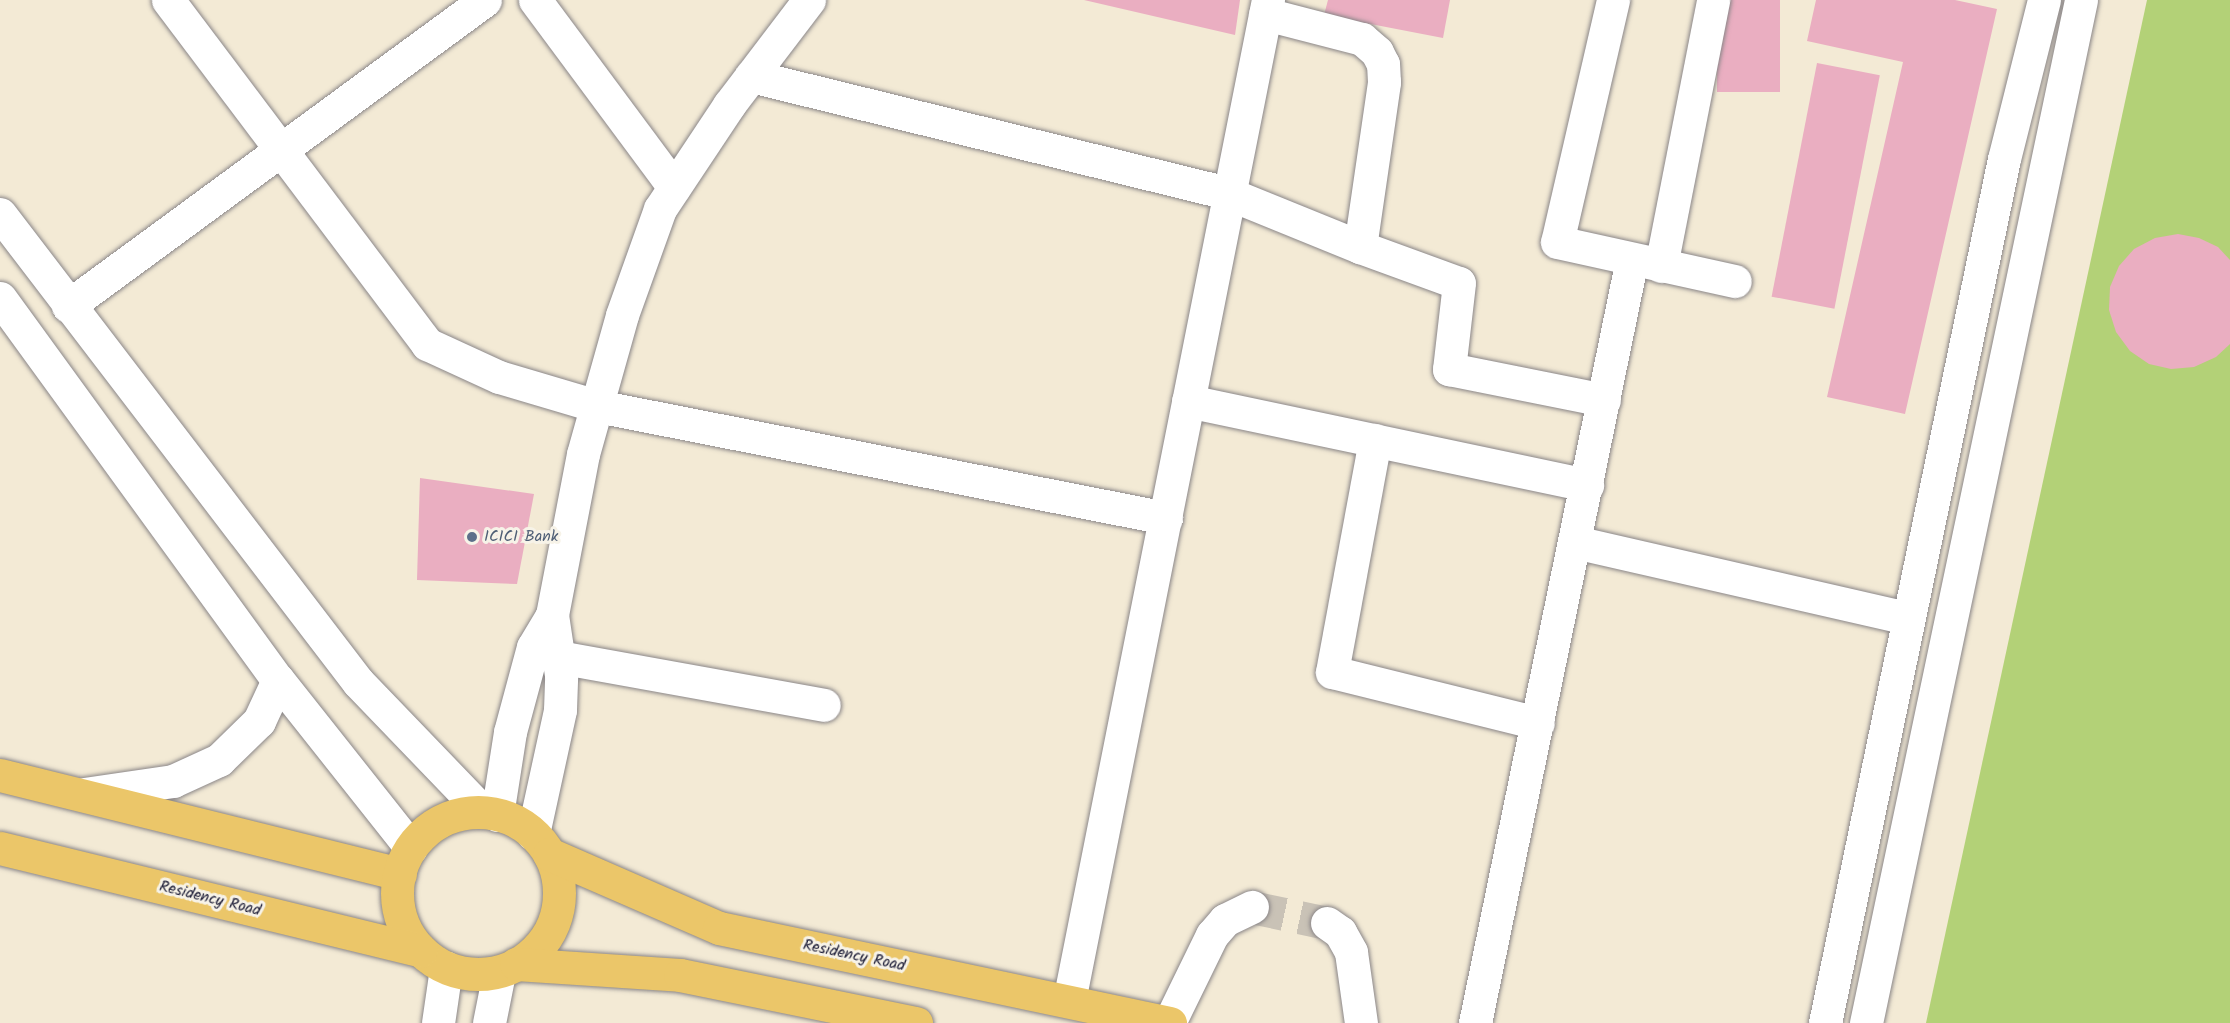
<!DOCTYPE html>
<html>
<head>
<meta charset="utf-8">
<style>
  body { margin:0 }
  #map { position:relative; width:2230px; height:1023px; overflow:hidden; background:#f3ead5; font-family:Kalam,sans-serif }
  div>[style] { position:absolute }
  .green>* { inset:0; background:#b3d177 }
  .building>* { inset:0; background:#eaaec1; transform-origin:0 0 }
  .minor-tunnel>* { height:33px; margin-top:-16.5px; transform-origin:0; background:repeating-linear-gradient(90deg,#c9c2b6 0 33px,transparent 0 49px) }
  .roads { filter:drop-shadow(0 0 2px #8a8688) drop-shadow(0 0 2px #8a8688) }
  .minor>* { height:33px; margin:-16.5px; padding:0 16.5px; transform-origin:16.5px; border-radius:16.5px; background:#fff }
  .major>* { height:33px; margin:-16.5px; padding:0 16.5px; transform-origin:16.5px; border-radius:16.5px; background:#ebc669 }
  .major>.ring { margin:-16.5px; padding:0; box-sizing:content-box; background:none; border:33px solid #ebc669; border-radius:50% }
  .dots>* { width:16px; height:16px; translate:-50% -50%; box-sizing:border-box; border:3px solid #f7f3e8; border-radius:50% }
  span { translate:-50% -50%; white-space:nowrap; text-align:center; line-height:1.15; -webkit-text-stroke:6px #f7f3e8; paint-order:stroke }
  .service-label { font-size:16px; color:#4e5e75 }
  .left { translate:0 -50%; text-align:left }
  .street-label { font-size:16px; color:#22223b }
</style>
</head>
<body>
<div id="map">
  <div class="green">
    <i style="clip-path:polygon(2147px 0,2230px 0,2230px 1023px,1926px 1023px)"></i>
  </div>
  <div class="building">
    <i style="clip-path:polygon(1084px 0,1240px 0,1235px 35px)"></i>
    <i style="clip-path:polygon(1328px 0,1450px 0,1443px 38px,1324px 15px)"></i>
    <i style="left:1717px;top:0;width:63px;height:92px"></i>
    <i style="clip-path:polygon(1816px 0,1955px 0,1997px 9px,1905px 414px,1827px 397px,1903px 62px,1807px 41px)"></i>
    <i style="left:1817px;top:63px;width:64px;height:238px;rotate:11deg"></i>
    <i style="clip-path:polygon(2178px 234px,2199px 238px,2218px 247px,2230px 260px,2230px 344px,2216px 357px,2194px 367px,2171px 369px,2149px 364px,2130px 351px,2116px 332px,2109px 310px,2110px 287px,2119px 266px,2134px 249px,2155px 238px)"></i>
    <i style="clip-path:polygon(420px 478px,534px 494px,517px 584px,417px 580px)"></i>
  </div>
  <div class="minor-tunnel">
    <i style="left:1252px;top:907px;width:77px;rotate:12deg"></i>
  </div>
  <div class="roads">
    <div class="minor">
      <i style="left:168px;top:0;width:431px;rotate:53deg"></i>
      <i style="left:427px;top:344px;width:79px;rotate:24.6deg"></i>
      <i style="left:499px;top:377px;width:102px;rotate:16.5deg"></i>
      <i style="left:597px;top:406px;width:580px;rotate:11.14deg"></i>
      <i style="left:535px;top:0;width:233px;rotate:53.4deg"></i>
      <i style="left:1613px;top:0;width:248px;rotate:103deg"></i>
      <i style="left:1557px;top:242px;width:182px;rotate:12.4deg"></i>
      <i style="left:751px;top:76px;width:490px;rotate:13.8deg"></i>
      <i style="left:1227px;top:193px;width:144px;rotate:22.1deg"></i>
      <i style="left:1360px;top:247px;width:167px;rotate:-81.7deg"></i>
      <i style="left:1384px;top:82px;width:18px;rotate:-93deg"></i>
      <i style="left:1383px;top:64px;width:13px;rotate:-117deg"></i>
      <i style="left:1377px;top:52px;width:20px;rotate:-139deg"></i>
      <i style="left:1362px;top:39px;width:100px;rotate:-165.5deg"></i>
      <i style="left:0;top:214px;width:589px;rotate:52.59deg"></i>
      <i style="left:358px;top:682px;width:180px;rotate:46.1deg"></i>
      <i style="left:1360px;top:247px;width:105px;rotate:20deg"></i>
      <i style="left:1459px;top:283px;width:87px;rotate:96.6deg"></i>
      <i style="left:1449px;top:369px;width:158px;rotate:11.3deg"></i>
      <i style="left:1661px;top:266px;width:271px;rotate:-78.9deg"></i>
      <i style="left:0;top:298px;width:472px;rotate:54deg"></i>
      <i style="left:278px;top:680px;width:214px;rotate:51.6deg"></i>
      <i style="left:68px;top:306px;width:517px;rotate:-36.27deg"></i>
      <i style="left:1188px;top:401px;width:408px;rotate:11.9deg"></i>
      <i style="left:1375px;top:440px;width:236px;rotate:100.5deg"></i>
      <i style="left:1332px;top:672px;width:212px;rotate:13.9deg"></i>
      <i style="left:1575px;top:542px;width:342px;rotate:12.9deg"></i>
      <i style="left:558px;top:657px;width:270px;rotate:10.2deg"></i>
      <i style="left:84px;top:794px;width:90px;rotate:-8.3deg"></i>
      <i style="left:173px;top:781px;width:51px;rotate:-24.5deg"></i>
      <i style="left:219px;top:760px;width:56px;rotate:-44.3deg"></i>
      <i style="left:259px;top:721px;width:45px;rotate:-65.1deg"></i>
      <i style="left:497px;top:815px;width:84px;rotate:-81.1deg"></i>
      <i style="left:510px;top:732px;width:88px;rotate:-74.9deg"></i>
      <i style="left:533px;top:647px;width:37px;rotate:-59deg"></i>
      <i style="left:533px;top:834px;width:127px;rotate:-77.7deg"></i>
      <i style="left:560px;top:710px;width:35px;rotate:-88deg"></i>
      <i style="left:561px;top:675px;width:61px;rotate:-98.5deg"></i>
      <i style="left:552px;top:615px;width:164px;rotate:-79.1deg"></i>
      <i style="left:583px;top:454px;width:144px;rotate:-74.3deg"></i>
      <i style="left:622px;top:315px;width:113px;rotate:-70.3deg"></i>
      <i style="left:660px;top:209px;width:125px;rotate:-56.4deg"></i>
      <i style="left:729px;top:105px;width:132px;rotate:-52.7deg"></i>
      <i style="left:1327px;top:923px;width:16px;rotate:35deg"></i>
      <i style="left:1340px;top:932px;width:23px;rotate:61deg"></i>
      <i style="left:1351px;top:952px;width:72px;rotate:82deg"></i>
      <i style="left:1069px;top:1001px;width:1021px;rotate:-78.76deg"></i>
      <i style="left:438px;top:1023px;width:56px;rotate:-81.7deg"></i>
      <i style="left:489px;top:1023px;width:51px;rotate:-78.7deg"></i>
      <i style="left:1169px;top:1023px;width:98px;rotate:-64deg"></i>
      <i style="left:1212px;top:935px;width:20px;rotate:-49deg"></i>
      <i style="left:1225px;top:920px;width:30px;rotate:-26deg"></i>
      <i style="left:1475px;top:1023px;width:780px;rotate:-78.39deg"></i>
      <i style="left:1825px;top:1023px;width:882px;rotate:-78.3deg"></i>
      <i style="left:2004px;top:159px;width:164px;rotate:-75.9deg"></i>
      <i style="left:1866px;top:1023px;width:1045px;rotate:-78.13deg"></i>
    </div>
    <div class="major">
      <i style="left:0;top:775px;width:412px;rotate:13.9deg"></i>
      <i class="ring" style="left:397px;top:812px;width:129px;height:129px"></i>
      <i style="left:0;top:848px;width:433px;rotate:13.7deg"></i>
      <i style="left:549px;top:854px;width:185px;rotate:23.5deg"></i>
      <i style="left:719px;top:928px;width:461px;rotate:11.9deg"></i>
      <i style="left:516px;top:964px;width:164px;rotate:3.8deg"></i>
      <i style="left:680px;top:975px;width:241px;rotate:11.5deg"></i>
    </div>
  </div>
  <div class="dots">
    <i style="left:472px;top:537px;background:#5c6f8a"></i>
  </div>
  <div class="service-label">
    <span class="left" style="left:484px;top:537px">ICICI Bank</span>
  </div>
  <div class="street-label">
    <span style="left:210px;top:899px;rotate:14deg">Residency Road</span>
    <span style="left:854px;top:956px;rotate:12deg">Residency Road</span>
  </div>
</div>
</body>
</html>
